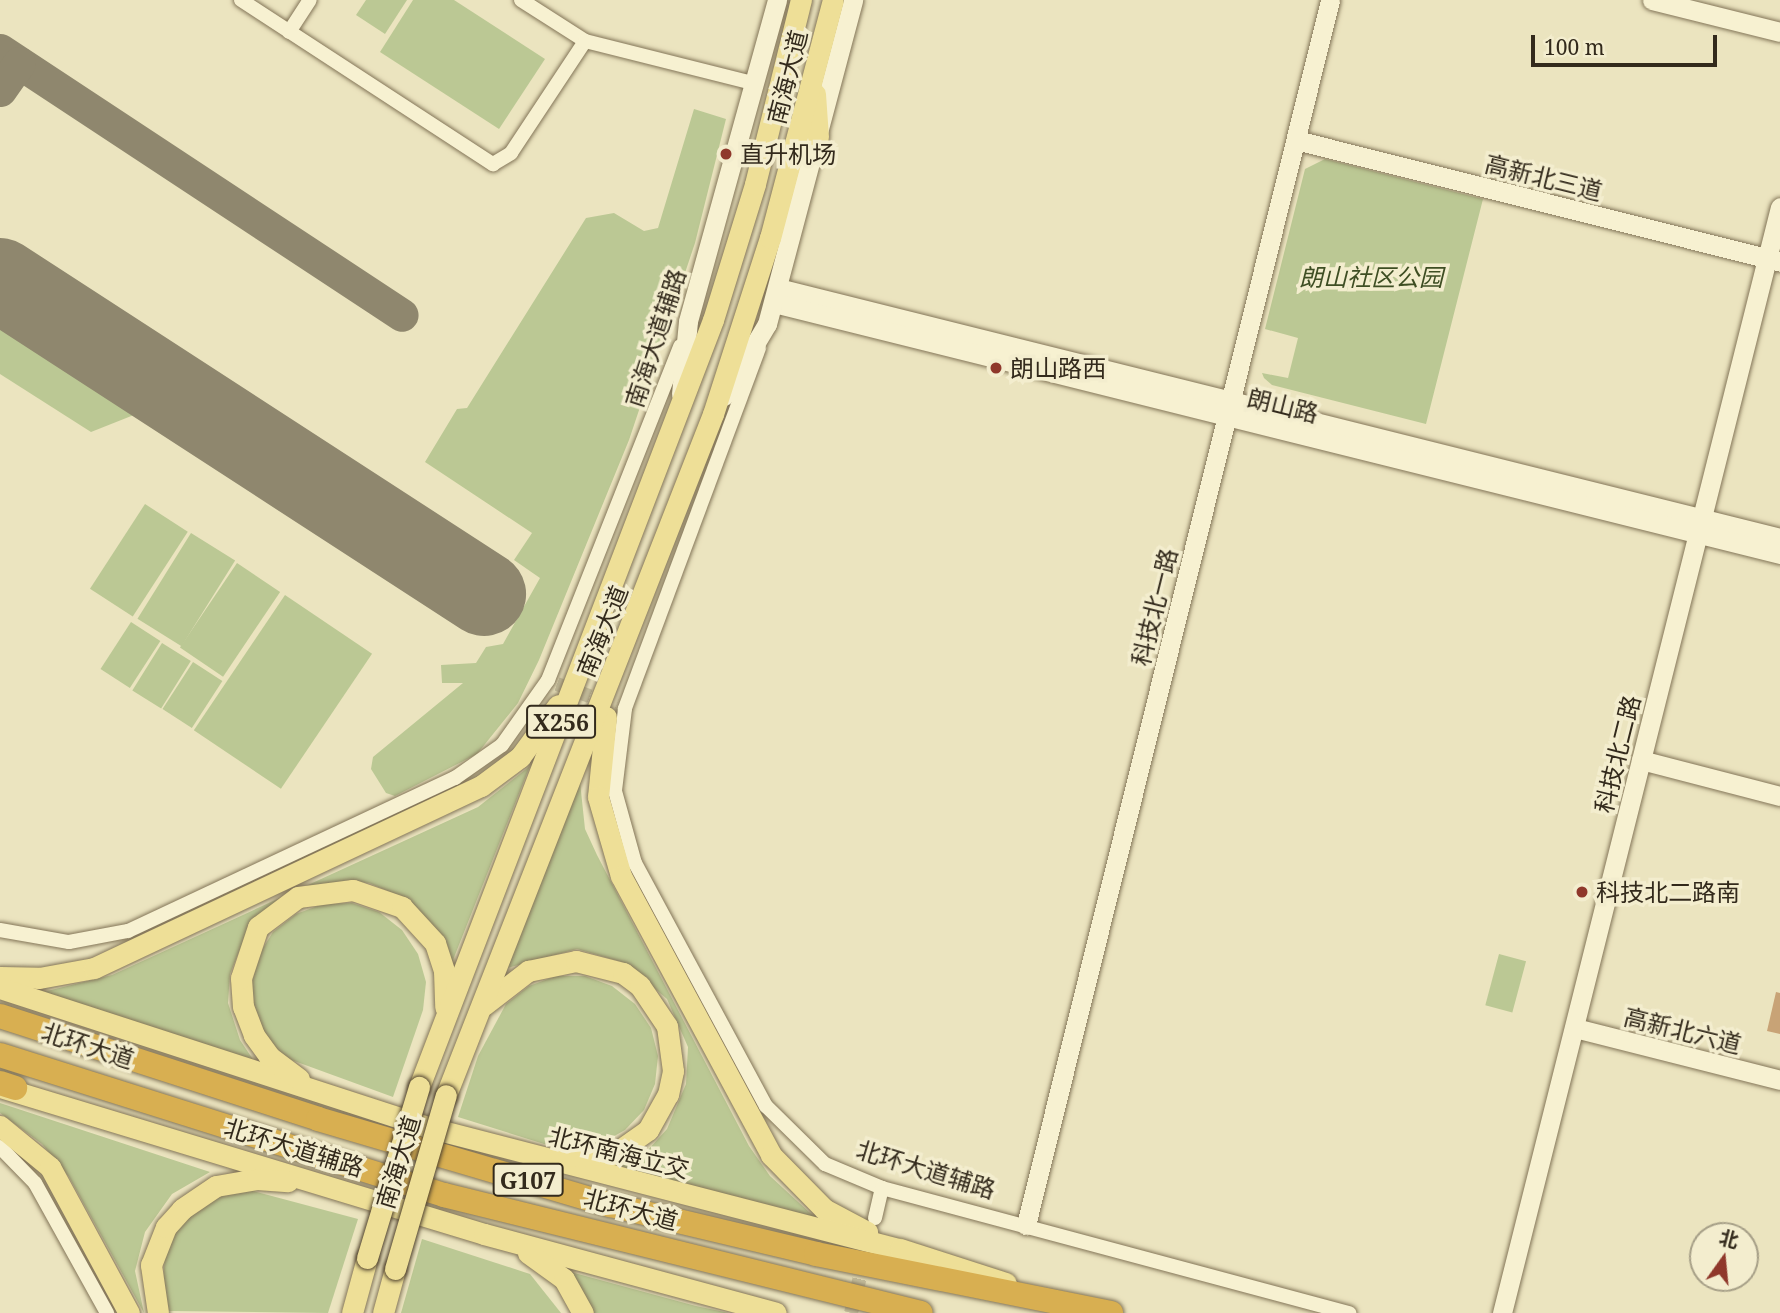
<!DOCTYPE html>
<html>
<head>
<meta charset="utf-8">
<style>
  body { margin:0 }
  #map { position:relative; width:1780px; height:1313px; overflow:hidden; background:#ebe4bf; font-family:"Noto Serif","Noto Sans SC",serif }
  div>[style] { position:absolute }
  .green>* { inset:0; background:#bbc894; transform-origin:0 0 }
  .taxiway>* { height:33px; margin:-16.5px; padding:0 16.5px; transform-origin:16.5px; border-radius:16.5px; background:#8f876e }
  .runway>* { height:84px; margin:-42px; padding:0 42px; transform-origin:42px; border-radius:42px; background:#8f876e }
  .building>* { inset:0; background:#c8a376 }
  .street-tunnel>* { height:14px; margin-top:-7px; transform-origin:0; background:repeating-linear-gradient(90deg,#c6bf9e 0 14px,transparent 0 21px) }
  .roads { filter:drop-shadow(0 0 2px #837558) drop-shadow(0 0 2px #837558) }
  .street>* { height:14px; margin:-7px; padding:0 7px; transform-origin:7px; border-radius:7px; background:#f7f1d1 }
  .secondary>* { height:19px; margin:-9.5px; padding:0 9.5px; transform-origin:9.5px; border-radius:9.5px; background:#f7f1d1 }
  .primary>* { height:21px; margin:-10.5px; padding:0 10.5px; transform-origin:10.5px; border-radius:10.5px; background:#eedf97 }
  .highway>* { height:24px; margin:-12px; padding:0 12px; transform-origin:12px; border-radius:12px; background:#d8af51 }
  .bridges { filter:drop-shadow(0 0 2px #50422d) drop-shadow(0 0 2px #50422d) }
  .primary-bridge>* { height:21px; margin:-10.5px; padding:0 10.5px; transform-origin:10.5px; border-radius:10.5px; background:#eedf97 }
  .dots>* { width:19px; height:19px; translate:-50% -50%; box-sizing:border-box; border:4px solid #f3edce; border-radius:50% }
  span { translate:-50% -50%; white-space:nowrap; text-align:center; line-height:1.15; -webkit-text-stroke:7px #f3edce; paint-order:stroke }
  .shield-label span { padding:2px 5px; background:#f3edce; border:2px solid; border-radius:5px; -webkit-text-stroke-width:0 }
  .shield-label { font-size:23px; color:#332a1c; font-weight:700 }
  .street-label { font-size:24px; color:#332a1c }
  .poi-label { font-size:24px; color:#332a1c }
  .left { translate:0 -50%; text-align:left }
  .park-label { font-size:24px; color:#3e4e23; font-style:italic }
  .north { position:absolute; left:1689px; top:1222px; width:70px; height:70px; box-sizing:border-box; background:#f3edce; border:2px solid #a69f87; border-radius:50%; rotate:15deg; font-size:19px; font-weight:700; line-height:28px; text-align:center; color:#332a1c }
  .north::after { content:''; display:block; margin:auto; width:24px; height:32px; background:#8f382b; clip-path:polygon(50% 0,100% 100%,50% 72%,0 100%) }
  .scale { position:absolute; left:1531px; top:35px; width:186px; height:32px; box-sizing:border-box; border:4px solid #332a1c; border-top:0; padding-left:9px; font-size:21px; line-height:24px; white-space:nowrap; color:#332a1c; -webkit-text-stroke:5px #f3edce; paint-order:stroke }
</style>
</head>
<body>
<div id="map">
  <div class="green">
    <i style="clip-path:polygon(366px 0,407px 0,385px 34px,356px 15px)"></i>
    <i style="clip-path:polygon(413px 0,454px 0,545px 59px,499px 129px,380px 52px)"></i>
    <i style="clip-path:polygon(694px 109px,726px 119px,695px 243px,629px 440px,539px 660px,518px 703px,477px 754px,395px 796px,386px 793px,371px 769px,373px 757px,463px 683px,442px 683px,441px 665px,476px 663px,486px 647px,503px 644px,540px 578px,514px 560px,532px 533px,425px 462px,457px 409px,467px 408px,586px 218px,614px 213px,644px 231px,658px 228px)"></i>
    <i style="clip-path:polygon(1325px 159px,1483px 199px,1426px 424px,1272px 385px,1264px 378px,1262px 373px,1288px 378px,1298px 338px,1265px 329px,1305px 169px)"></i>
    <i style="clip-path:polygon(0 302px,159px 405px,91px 432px,0 374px)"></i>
    <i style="left:145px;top:504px;width:51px;height:101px;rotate:33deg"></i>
    <i style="left:191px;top:533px;width:52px;height:101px;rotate:32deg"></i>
    <i style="left:237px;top:563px;width:52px;height:102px;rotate:34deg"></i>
    <i style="left:285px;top:595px;width:105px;height:163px;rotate:34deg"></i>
    <i style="left:131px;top:622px;width:35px;height:56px;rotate:33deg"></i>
    <i style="left:162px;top:643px;width:34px;height:56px;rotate:32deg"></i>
    <i style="left:193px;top:662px;width:35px;height:56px;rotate:33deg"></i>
    <i style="clip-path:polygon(530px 766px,449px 970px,404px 898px,369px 883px,348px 881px,297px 891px,247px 932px,230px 974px,228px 1003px,240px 1040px,256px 1064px,43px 992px,112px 975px,478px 807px)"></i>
    <i style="clip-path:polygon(580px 782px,585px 829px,597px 855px,749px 1146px,770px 1176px,822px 1224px,609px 1170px,648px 1150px,667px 1129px,686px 1084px,688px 1047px,667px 999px,625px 963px,577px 949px,507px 968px)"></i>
    <i style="clip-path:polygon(352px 903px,379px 912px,402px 930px,418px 954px,426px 982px,423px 1010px,393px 1097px,286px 1058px,266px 1037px,255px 1012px,252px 983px,258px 956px,273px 932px,296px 914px,323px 904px)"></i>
    <i style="left:1499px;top:954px;width:28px;height:53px;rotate:15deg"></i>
    <i style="clip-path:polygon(556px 976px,585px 976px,612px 986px,635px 1004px,651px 1028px,658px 1056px,655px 1084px,644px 1110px,625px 1130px,600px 1144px,572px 1149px,544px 1144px,458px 1117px,478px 1056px,506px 1004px,529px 986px)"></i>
    <i style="clip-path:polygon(0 1103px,210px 1172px,172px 1194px,145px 1232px,135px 1271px,144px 1313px,69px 1177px,42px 1144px,0 1113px)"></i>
    <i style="clip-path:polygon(249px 1190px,358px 1219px,328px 1313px,169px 1311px,163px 1283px,165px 1254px,177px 1229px,196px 1208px,221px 1194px)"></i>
    <i style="clip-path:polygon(422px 1239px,530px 1274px,561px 1313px,401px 1313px)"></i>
    <i style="clip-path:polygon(567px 1271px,696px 1306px,729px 1313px,594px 1313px)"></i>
  </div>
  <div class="taxiway">
    <i style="left:0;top:50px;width:481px;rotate:33.4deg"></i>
    <i style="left:0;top:90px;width:33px;rotate:-55deg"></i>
  </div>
  <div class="runway">
    <i style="left:0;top:280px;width:577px;rotate:32.97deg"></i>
  </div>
  <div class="building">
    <i style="clip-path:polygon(1776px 992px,1780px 993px,1780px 1034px,1767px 1031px)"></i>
  </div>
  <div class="street-tunnel">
    <i style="left:557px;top:684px;width:63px;rotate:20.4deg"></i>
    <i style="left:851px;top:1313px;width:58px;rotate:-76deg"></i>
  </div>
  <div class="roads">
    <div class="street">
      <i style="left:241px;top:0;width:301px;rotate:33.1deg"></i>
      <i style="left:493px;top:164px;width:21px;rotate:-31deg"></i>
      <i style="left:511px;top:153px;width:134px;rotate:-56.5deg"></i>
      <i style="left:521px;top:0;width:76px;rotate:32.6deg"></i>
      <i style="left:585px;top:41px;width:176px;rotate:14.1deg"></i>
      <i style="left:289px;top:32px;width:38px;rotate:-57deg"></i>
      <i style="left:759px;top:348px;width:385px;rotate:110.4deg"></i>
      <i style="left:625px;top:709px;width:83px;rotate:97deg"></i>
      <i style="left:615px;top:791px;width:75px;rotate:74.5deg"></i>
      <i style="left:635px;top:863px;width:276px;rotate:61.7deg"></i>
      <i style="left:766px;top:1106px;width:83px;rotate:44.5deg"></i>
      <i style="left:825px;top:1164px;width:62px;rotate:22.8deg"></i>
      <i style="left:882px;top:1188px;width:484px;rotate:15deg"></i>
      <i style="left:0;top:930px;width:70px;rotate:9.9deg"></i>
      <i style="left:69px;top:942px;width:60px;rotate:-10.6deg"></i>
      <i style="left:128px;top:931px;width:361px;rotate:-25.1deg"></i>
      <i style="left:455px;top:778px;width:57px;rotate:-35.1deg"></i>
      <i style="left:502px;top:745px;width:80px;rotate:-54.7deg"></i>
      <i style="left:548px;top:680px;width:359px;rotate:-68.4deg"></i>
      <i style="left:0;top:1147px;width:50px;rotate:45.8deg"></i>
      <i style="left:35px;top:1183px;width:149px;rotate:61deg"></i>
      <i style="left:875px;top:1218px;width:31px;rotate:-77deg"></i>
    </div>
    <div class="secondary">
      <i style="left:1652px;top:0;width:132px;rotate:14deg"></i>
      <i style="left:1296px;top:140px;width:499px;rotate:14.1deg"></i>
      <i style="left:778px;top:288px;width:1033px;rotate:14.01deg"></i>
      <i style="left:774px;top:303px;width:1037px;rotate:14.01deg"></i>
      <i style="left:681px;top:394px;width:73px;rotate:-84.5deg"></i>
      <i style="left:688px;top:321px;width:333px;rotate:-74.5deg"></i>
      <i style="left:724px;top:396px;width:84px;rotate:-59.2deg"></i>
      <i style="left:767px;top:324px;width:335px;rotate:-75.1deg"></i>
      <i style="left:1641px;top:760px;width:144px;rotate:14.5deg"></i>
      <i style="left:1575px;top:1028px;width:211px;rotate:14.2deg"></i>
      <i style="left:1026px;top:1225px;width:1262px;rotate:-76.06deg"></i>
      <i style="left:1502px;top:1313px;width:1140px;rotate:-75.89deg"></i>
    </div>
    <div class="primary">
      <i style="left:815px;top:94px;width:43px;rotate:86deg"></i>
      <i style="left:606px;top:717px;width:80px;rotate:95.7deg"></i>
      <i style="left:598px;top:797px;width:82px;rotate:73.8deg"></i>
      <i style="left:621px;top:876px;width:317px;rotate:61.7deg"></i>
      <i style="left:771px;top:1155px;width:76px;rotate:45.5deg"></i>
      <i style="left:824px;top:1209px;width:49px;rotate:28.1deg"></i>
      <i style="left:0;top:977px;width:39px;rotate:1deg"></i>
      <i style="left:39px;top:978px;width:56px;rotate:-10.3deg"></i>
      <i style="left:94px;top:968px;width:428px;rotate:-25.2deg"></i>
      <i style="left:481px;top:786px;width:49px;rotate:-36.6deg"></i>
      <i style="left:520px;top:757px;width:64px;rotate:-53.8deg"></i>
      <i style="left:0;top:988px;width:449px;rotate:18deg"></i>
      <i style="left:427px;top:1127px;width:488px;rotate:14.5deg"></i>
      <i style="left:900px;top:1249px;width:111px;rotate:17.8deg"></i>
      <i style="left:484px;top:1005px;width:56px;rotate:-37.7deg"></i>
      <i style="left:528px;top:971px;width:49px;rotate:-11.8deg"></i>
      <i style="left:576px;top:961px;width:49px;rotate:14.3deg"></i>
      <i style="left:623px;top:973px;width:21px;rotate:37deg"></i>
      <i style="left:640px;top:986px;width:48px;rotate:56deg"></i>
      <i style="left:667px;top:1026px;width:45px;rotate:82.4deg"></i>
      <i style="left:673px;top:1071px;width:24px;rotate:102deg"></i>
      <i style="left:668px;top:1094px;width:41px;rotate:119.1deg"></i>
      <i style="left:648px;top:1130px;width:42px;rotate:144.8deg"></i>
      <i style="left:614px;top:1154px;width:53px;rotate:177.8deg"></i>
      <i style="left:299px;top:1079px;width:38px;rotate:-143deg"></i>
      <i style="left:269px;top:1056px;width:26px;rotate:-126deg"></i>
      <i style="left:254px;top:1035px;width:30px;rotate:-111deg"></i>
      <i style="left:243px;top:1007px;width:29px;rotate:-94deg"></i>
      <i style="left:241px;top:978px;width:54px;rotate:-71.6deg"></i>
      <i style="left:258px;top:927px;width:50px;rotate:-36.9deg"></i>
      <i style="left:298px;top:897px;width:55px;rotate:-7.3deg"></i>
      <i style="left:353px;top:890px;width:52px;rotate:19.1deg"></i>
      <i style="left:402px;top:907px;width:49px;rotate:47.5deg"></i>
      <i style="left:435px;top:943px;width:29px;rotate:72deg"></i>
      <i style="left:444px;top:971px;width:36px;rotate:88deg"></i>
      <i style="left:0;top:1087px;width:506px;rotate:16.89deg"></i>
      <i style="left:484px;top:1234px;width:302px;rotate:15.1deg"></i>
      <i style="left:419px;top:1087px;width:821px;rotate:-69.03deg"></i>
      <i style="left:713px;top:320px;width:142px;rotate:-72.8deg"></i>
      <i style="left:755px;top:184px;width:190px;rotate:-76deg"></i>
      <i style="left:446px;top:1095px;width:731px;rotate:-68.59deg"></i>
      <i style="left:713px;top:414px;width:185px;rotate:-72.1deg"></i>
      <i style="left:770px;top:238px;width:246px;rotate:-75.2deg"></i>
      <i style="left:0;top:1126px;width:65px;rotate:39.4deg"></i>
      <i style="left:50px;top:1167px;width:166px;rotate:61.6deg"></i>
      <i style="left:528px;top:1253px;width:44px;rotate:35.8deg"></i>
      <i style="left:564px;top:1279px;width:39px;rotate:61deg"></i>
      <i style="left:158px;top:1313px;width:49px;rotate:-98.3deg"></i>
      <i style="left:151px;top:1265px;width:41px;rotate:-68.5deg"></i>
      <i style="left:166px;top:1227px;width:24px;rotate:-48deg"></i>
      <i style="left:182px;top:1209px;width:41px;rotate:-34.1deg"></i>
      <i style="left:216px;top:1186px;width:42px;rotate:-9.7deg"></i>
      <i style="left:257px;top:1179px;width:31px;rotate:4deg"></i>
      <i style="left:352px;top:1313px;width:57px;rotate:-74.7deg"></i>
      <i style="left:383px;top:1313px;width:46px;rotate:-74.7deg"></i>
    </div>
    <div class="highway">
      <i style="left:0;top:1016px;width:334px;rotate:17.9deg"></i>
      <i style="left:318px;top:1119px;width:305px;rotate:16.4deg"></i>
      <i style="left:611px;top:1205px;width:211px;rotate:13.4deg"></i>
      <i style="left:816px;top:1254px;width:301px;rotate:11.3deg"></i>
      <i style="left:0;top:1055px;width:466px;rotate:17.5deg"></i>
      <i style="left:444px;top:1195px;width:491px;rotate:13.9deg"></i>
      <i style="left:0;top:1083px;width:16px;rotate:18deg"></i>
    </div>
  </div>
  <div class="bridges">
    <div class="primary-bridge">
      <i style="left:367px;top:1258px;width:179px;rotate:-73.1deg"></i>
      <i style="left:395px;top:1269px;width:181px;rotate:-73.7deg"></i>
    </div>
  </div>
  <div class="dots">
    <i style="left:726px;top:154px;background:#8f382b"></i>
    <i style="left:996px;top:368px;background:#8f382b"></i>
    <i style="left:1582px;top:892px;background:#8f382b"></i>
  </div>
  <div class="shield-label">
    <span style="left:561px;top:722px">X256</span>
    <span style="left:528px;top:1180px">G107</span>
  </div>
  <div class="street-label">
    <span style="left:787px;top:77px;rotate:-76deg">南海大道</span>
    <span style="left:1544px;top:177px;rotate:14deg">高新北三道</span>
    <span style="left:655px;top:338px;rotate:-72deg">南海大道辅路</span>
    <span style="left:1283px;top:405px;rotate:14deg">朗山路</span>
    <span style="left:1154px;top:607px;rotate:-76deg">科技北一路</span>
    <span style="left:602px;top:631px;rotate:-68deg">南海大道</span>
    <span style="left:1617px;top:754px;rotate:-76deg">科技北二路</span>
    <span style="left:1683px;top:1030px;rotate:14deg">高新北六道</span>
    <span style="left:88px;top:1045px;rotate:18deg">北环大道</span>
    <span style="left:294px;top:1147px;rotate:17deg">北环大道辅路</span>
    <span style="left:619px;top:1152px;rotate:14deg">北环南海立交</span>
    <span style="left:398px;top:1162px;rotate:-73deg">南海大道</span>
    <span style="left:926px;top:1169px;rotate:17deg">北环大道辅路</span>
    <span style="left:631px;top:1209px;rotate:15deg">北环大道</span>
  </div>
  <div class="poi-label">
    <span class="left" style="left:740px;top:154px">直升机场</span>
    <span class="left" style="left:1010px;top:368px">朗山路西</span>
    <span class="left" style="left:1596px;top:892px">科技北二路南</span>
  </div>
  <div class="park-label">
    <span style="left:1371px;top:277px">朗山社区公园</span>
  </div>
  <div class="north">北</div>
  <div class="scale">100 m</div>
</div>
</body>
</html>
